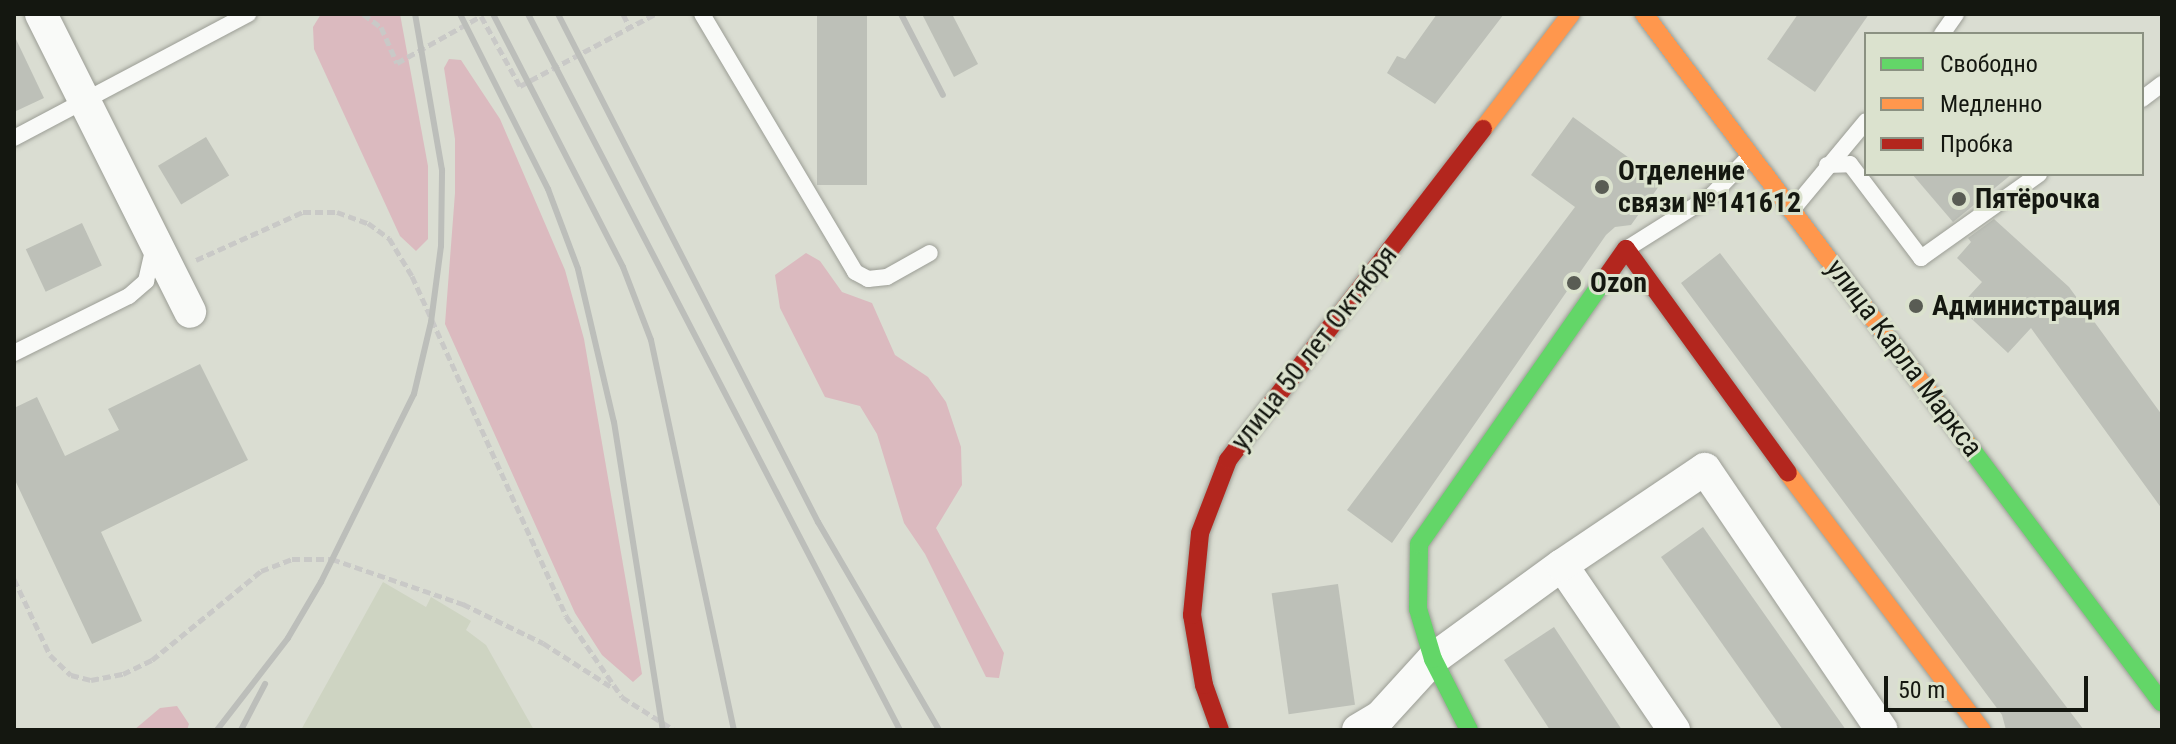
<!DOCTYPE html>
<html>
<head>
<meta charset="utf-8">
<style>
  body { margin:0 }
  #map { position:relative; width:2176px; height:744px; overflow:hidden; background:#daddd2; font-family:"Roboto Condensed",sans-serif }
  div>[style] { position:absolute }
  .built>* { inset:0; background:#ced4c2 }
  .green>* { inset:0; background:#dbbabf }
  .building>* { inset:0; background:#bdc0b8; transform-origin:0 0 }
  .path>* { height:5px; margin-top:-2.5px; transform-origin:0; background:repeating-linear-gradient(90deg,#c9c9c7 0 8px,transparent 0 12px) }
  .roads { filter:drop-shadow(0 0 2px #9b9d95) drop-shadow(0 0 2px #9b9d95) }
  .lane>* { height:16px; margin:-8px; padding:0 8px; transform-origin:8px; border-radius:8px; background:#f9faf8 }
  .street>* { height:32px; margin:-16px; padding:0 16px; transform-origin:16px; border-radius:16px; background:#f9faf8 }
  .fast>* { height:18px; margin:-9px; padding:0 9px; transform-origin:9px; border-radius:9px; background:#63d668 }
  .slow>* { height:18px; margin:-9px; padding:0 9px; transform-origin:9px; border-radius:9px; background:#ff974d }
  .jam>* { height:18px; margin:-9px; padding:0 9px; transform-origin:9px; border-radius:9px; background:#b3261e }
  .rail>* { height:6px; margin:-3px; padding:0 3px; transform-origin:3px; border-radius:3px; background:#bcbeba }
  .dots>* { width:22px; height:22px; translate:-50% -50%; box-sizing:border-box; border:4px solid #dbe2ce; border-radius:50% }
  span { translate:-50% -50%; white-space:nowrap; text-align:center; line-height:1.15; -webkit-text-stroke:6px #dbe2ce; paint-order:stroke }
  .poi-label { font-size:28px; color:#141710; font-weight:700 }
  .left { translate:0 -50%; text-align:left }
  .street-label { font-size:28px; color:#141710 }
  .frame { position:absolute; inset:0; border:16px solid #141710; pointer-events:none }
  .legend { position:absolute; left:1864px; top:32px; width:280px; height:144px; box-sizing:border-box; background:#dbe2ce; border:2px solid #8b9182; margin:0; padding:10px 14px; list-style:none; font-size:24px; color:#141710 }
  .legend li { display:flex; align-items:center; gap:16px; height:40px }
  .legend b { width:40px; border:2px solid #8b9182 }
  .scale { position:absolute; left:1884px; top:676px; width:204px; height:36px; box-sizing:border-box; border:4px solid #141710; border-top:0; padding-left:10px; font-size:24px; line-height:28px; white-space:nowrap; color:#141710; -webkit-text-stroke:6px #dbe2ce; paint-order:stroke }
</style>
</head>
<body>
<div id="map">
  <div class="built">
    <i style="clip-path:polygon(383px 582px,426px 607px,431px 597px,471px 621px,466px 630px,486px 645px,534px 730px,301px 730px)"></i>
  </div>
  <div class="green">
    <i style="clip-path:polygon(321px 14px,400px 14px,428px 166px,428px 239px,416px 251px,400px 236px,314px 49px,313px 27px)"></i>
    <i style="clip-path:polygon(449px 59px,461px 60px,500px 119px,565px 270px,584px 339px,642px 674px,633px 682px,602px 655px,575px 613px,445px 324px,455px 193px,455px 139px,444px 68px)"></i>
    <i style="clip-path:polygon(806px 253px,820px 261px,842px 292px,872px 303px,895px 355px,928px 377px,946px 402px,961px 447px,962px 485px,936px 528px,1004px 653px,999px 678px,986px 677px,925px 554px,904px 523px,877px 434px,860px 406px,825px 397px,780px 308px,775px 275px)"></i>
    <i style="clip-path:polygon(177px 706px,189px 724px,187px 730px,134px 730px,160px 708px)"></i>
  </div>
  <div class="building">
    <i style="left:817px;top:14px;width:50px;height:171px"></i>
    <i style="clip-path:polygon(922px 14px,952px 14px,978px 64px,954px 77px)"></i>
    <i style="clip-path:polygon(1437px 14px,1504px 14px,1435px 104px,1387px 73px,1397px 56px,1405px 59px)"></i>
    <i style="clip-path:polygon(1798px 14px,1869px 14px,1815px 92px,1767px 59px)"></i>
    <i style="clip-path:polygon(14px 35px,44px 98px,14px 112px)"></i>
    <i style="clip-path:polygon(1573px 117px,1662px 182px,1631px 225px,1615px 227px,1606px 235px,1392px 543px,1347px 510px,1575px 207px,1531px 175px)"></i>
    <i style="left:206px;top:137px;width:45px;height:56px;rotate:59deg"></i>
    <i style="clip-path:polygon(1912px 174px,2012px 174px,1953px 222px)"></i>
    <i style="clip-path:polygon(1994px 219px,2069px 287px,2162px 415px,2162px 509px,2031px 328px,2008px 353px,1959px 307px,1982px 282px,1957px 258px,1971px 242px,1968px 238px)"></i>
    <i style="left:82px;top:223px;width:47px;height:62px;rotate:65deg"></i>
    <i style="clip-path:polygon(1720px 253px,2084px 730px,2006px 730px,2002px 715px,1681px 283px)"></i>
    <i style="clip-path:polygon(200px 364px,248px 460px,101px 532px,142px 621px,92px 644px,14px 478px,14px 408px,37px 397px,65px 456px,119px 430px,108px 409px)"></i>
    <i style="clip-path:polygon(1703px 527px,1846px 730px,1783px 730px,1661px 557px)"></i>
    <i style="left:1338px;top:584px;width:122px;height:67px;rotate:82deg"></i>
    <i style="clip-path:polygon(1554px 627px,1622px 730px,1550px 730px,1504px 660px)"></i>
  </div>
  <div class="path">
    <i style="left:363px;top:14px;width:22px;rotate:36deg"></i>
    <i style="left:381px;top:27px;width:39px;rotate:66deg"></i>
    <i style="left:397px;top:63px;width:96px;rotate:-29.2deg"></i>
    <i style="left:481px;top:16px;width:80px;rotate:60.9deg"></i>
    <i style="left:520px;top:86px;width:153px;rotate:-28.1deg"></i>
    <i style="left:623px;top:14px;width:16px;rotate:63deg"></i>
    <i style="left:196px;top:260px;width:117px;rotate:-24.2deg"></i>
    <i style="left:303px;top:212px;width:34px"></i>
    <i style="left:337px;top:212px;width:33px;rotate:20deg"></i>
    <i style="left:368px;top:223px;width:26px;rotate:36deg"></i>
    <i style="left:389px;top:238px;width:44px;rotate:58.8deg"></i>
    <i style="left:412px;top:276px;width:373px;rotate:65.6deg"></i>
    <i style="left:566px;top:616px;width:98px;rotate:55.3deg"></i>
    <i style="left:622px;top:697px;width:62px;rotate:32.4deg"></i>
    <i style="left:14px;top:579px;width:84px;rotate:64.7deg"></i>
    <i style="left:50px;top:655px;width:29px;rotate:44deg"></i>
    <i style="left:71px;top:675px;width:21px;rotate:14deg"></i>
    <i style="left:91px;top:680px;width:33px;rotate:-11deg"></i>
    <i style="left:123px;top:674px;width:32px;rotate:-26deg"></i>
    <i style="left:152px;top:660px;width:141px;rotate:-39.2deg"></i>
    <i style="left:261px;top:571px;width:33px;rotate:-21deg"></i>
    <i style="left:292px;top:559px;width:40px"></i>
    <i style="left:332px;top:559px;width:139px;rotate:19deg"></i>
    <i style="left:463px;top:604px;width:89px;rotate:26deg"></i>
    <i style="left:543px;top:643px;width:83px;rotate:32.7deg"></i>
  </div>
  <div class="roads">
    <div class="lane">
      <i style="left:702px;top:14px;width:300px;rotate:59.3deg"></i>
      <i style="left:855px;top:272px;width:15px;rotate:28deg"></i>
      <i style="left:868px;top:279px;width:19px;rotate:-6deg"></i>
      <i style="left:887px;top:277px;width:49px;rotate:-29.2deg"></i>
      <i style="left:1942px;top:34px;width:24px;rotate:-55deg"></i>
      <i style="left:2142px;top:99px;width:25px;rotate:-37deg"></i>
      <i style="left:14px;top:138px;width:265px;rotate:-27.9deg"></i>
      <i style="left:1827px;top:165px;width:23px;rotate:-2deg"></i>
      <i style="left:1850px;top:164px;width:118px;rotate:52.9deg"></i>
      <i style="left:1921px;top:258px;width:145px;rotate:-35.4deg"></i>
      <i style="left:1793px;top:209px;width:114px;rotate:-50.3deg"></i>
      <i style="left:1628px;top:248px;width:99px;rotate:-32.2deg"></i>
      <i style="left:1712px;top:195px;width:53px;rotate:-45.8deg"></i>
      <i style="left:14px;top:353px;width:128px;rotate:-26.4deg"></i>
      <i style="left:129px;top:296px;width:23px;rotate:-41deg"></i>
      <i style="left:146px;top:281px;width:31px;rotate:-77deg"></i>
    </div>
    <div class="street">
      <i style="left:41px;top:14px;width:333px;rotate:63.4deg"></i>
      <i style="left:1358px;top:730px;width:26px;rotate:-31deg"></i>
      <i style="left:1380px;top:717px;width:79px;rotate:-47.6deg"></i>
      <i style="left:1433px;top:659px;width:160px;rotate:-36.1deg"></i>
      <i style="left:1674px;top:730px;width:199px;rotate:-124.2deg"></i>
      <i style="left:1562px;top:565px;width:172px;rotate:-33.9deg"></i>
      <i style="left:1705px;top:469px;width:315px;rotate:55.9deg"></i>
    </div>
    <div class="fast">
      <i style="left:1966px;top:442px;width:326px;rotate:53.1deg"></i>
      <i style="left:1469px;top:730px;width:80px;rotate:-116.9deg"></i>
      <i style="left:1433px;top:659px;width:52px;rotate:-106.7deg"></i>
      <i style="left:1418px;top:609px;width:65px;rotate:-89.1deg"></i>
      <i style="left:1419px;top:544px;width:327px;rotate:-55deg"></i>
    </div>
    <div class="slow">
      <i style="left:1644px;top:14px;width:536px;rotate:53.04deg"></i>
      <i style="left:1483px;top:129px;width:145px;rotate:-52.6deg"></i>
      <i style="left:1788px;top:473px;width:322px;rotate:53deg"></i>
    </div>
    <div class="jam">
      <i style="left:1607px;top:276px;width:33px;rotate:-55deg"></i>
      <i style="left:1626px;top:249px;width:276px;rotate:54.1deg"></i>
      <i style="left:1220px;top:730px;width:48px;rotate:-109.6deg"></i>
      <i style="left:1204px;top:685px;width:71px;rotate:-99.7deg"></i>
      <i style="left:1192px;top:615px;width:82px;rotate:-84.4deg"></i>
      <i style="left:1200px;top:533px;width:78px;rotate:-69deg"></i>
      <i style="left:1228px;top:460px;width:418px;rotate:-52.4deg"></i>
    </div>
  </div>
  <div class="rail">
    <i style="left:460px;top:14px;width:196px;rotate:63.3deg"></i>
    <i style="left:548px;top:189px;width:85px;rotate:69.4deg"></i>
    <i style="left:578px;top:269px;width:157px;rotate:76.8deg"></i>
    <i style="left:614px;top:422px;width:312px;rotate:81deg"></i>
    <i style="left:493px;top:14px;width:284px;rotate:62.8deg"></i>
    <i style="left:623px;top:267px;width:78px;rotate:69deg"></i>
    <i style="left:651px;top:340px;width:399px;rotate:78deg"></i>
    <i style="left:528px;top:14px;width:807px;rotate:62.55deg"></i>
    <i style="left:558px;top:14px;width:571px;rotate:62.9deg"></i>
    <i style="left:818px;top:522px;width:241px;rotate:59.8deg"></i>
    <i style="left:901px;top:14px;width:91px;rotate:62.6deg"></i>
    <i style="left:217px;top:730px;width:116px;rotate:-52.3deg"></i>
    <i style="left:288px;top:638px;width:65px;rotate:-59.5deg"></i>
    <i style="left:321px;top:582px;width:210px;rotate:-63.7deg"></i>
    <i style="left:414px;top:394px;width:74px;rotate:-76.7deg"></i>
    <i style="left:431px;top:322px;width:77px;rotate:-82.5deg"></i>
    <i style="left:441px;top:246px;width:76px;rotate:-89.2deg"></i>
    <i style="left:442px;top:170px;width:158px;rotate:-99.8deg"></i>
    <i style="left:241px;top:730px;width:52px;rotate:-62.4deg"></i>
  </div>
  <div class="dots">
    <i style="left:1602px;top:187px;background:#595c54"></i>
    <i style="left:1959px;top:199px;background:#595c54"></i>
    <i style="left:1574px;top:283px;background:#595c54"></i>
    <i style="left:1916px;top:306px;background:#595c54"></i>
  </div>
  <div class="poi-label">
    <span class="left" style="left:1618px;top:187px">Отделение<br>связи №141612</span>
    <span class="left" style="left:1975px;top:199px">Пятёрочка</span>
    <span class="left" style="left:1590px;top:283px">Ozon</span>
    <span class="left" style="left:1932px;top:306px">Администрация</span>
  </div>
  <div class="street-label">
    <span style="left:1314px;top:348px;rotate:-52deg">улица 50 лет Октября</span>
    <span style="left:1904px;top:358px;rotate:53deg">улица Карла Маркса</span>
  </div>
  <div class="frame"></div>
  <ul class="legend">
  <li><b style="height:10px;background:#63d668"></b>Свободно</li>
  <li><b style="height:10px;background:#ff974d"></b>Медленно</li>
  <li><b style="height:10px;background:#b3261e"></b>Пробка</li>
  </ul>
  <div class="scale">50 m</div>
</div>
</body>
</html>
